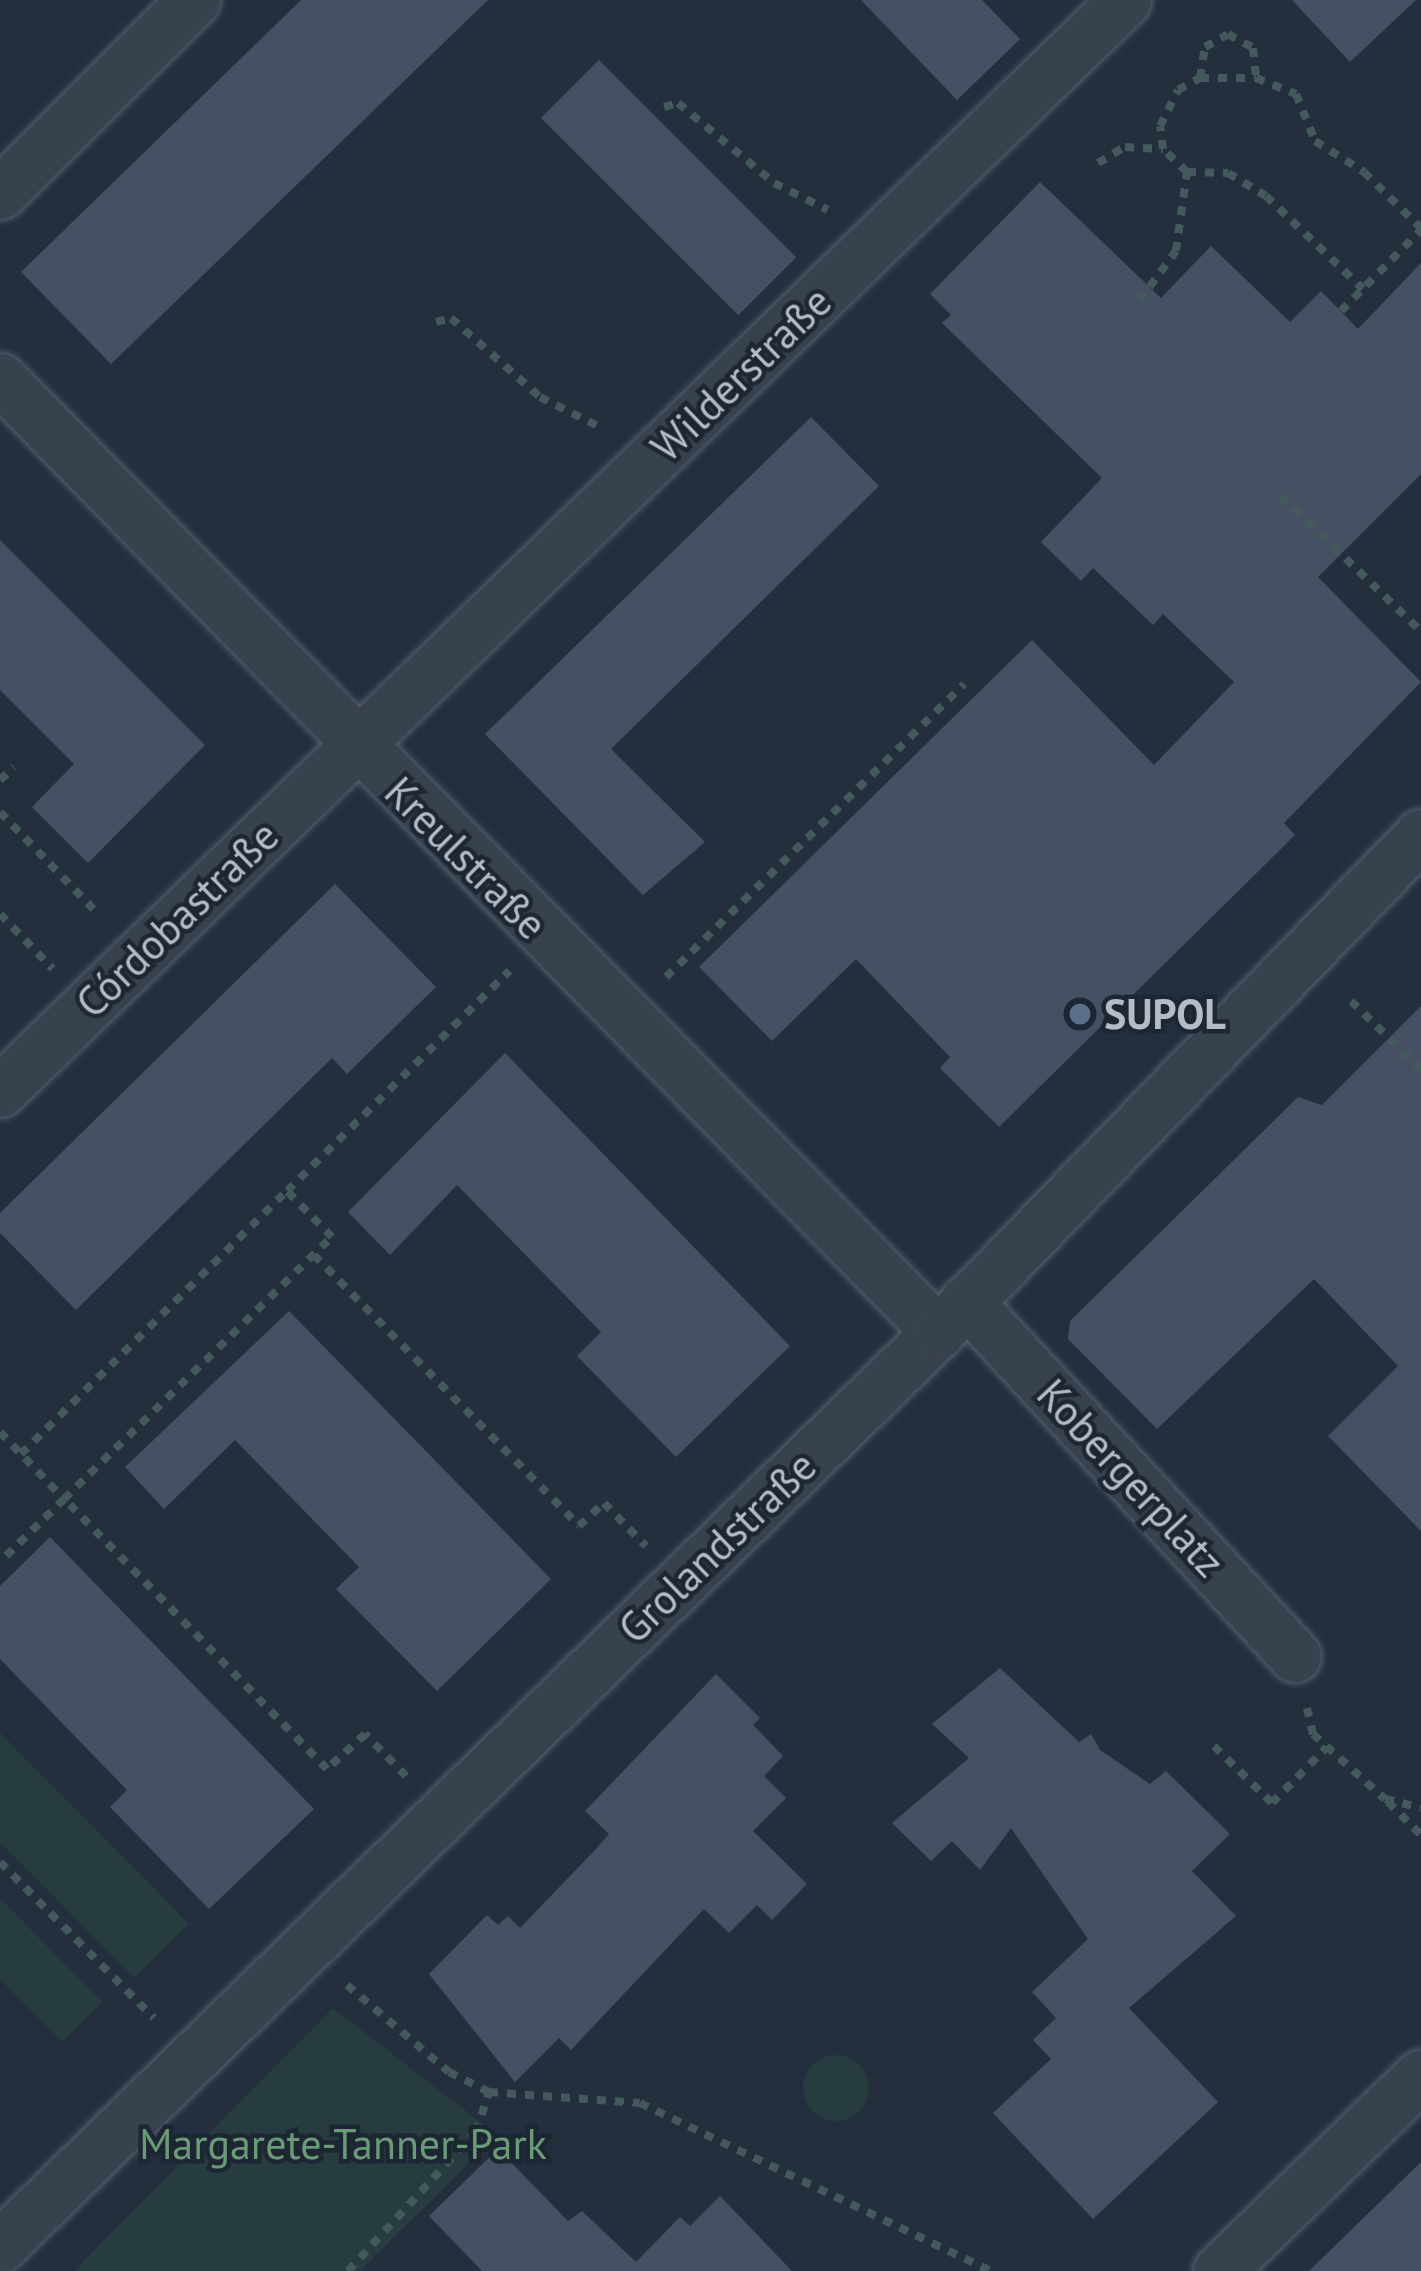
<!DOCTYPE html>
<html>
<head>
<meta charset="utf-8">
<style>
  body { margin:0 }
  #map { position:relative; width:1421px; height:2271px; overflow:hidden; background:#242f3e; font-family:"PT Sans",sans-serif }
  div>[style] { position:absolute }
  .green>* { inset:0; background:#263c3f }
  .round { border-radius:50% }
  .building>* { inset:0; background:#455162; transform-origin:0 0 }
  .path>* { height:8px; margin-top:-4px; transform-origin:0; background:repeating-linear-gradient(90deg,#44595c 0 9px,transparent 0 18px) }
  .roads { filter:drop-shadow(0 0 3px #565f6c) drop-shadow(0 0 3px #565f6c) }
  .minor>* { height:51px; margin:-25.5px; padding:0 25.5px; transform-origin:25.5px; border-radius:25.5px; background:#38414e }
  .dots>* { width:33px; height:33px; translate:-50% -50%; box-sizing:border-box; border:6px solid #1d2633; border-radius:50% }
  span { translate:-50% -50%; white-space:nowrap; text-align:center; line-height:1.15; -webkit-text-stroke:9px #1d2633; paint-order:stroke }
  .street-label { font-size:42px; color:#b4bcc9 }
  .poi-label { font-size:42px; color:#b4bcc9; font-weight:700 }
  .left { translate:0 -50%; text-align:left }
  .park-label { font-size:42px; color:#6b9a76 }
</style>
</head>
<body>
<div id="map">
  <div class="green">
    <i style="clip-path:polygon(0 1733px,189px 1924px,134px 1978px,0 1842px)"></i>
    <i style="clip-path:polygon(0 1898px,102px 2002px,62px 2042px,0 1979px)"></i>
    <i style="clip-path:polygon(333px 2008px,497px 2135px,360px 2271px,74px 2271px)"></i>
    <i class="round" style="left:803px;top:2055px;width:66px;height:66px"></i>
  </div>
  <div class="building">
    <i style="clip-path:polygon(301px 0,488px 0,111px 364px,21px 272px)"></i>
    <i style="clip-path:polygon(861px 0,982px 0,1020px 39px,957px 100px)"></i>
    <i style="clip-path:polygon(1292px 0,1416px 0,1350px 62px)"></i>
    <i style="left:599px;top:60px;width:279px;height:82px;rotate:45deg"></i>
    <i style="clip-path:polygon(1040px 182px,1161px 298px,1211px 246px,1290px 322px,1321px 291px,1358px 329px,1421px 263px,1421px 474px,1318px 577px,1421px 682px,1284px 823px,1295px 835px,999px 1127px,940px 1068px,950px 1057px,856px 959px,772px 1041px,699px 967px,1032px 640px,1154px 765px,1234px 682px,1163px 614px,1153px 625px,1093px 568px,1081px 581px,1041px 542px,1102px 478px,942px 323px,951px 315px,930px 294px)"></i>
    <i style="clip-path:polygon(811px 417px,879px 486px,611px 749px,705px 842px,643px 895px,485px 734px)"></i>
    <i style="clip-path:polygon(0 540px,205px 745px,88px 863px,32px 807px,74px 764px,0 690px)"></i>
    <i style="clip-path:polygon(335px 884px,436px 987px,347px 1074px,332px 1058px,76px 1310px,0 1233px,0 1213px)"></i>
    <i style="clip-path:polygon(1421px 1006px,1421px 1531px,1328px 1436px,1398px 1366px,1314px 1279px,1157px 1429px,1068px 1339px,1070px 1321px,1298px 1097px,1322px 1105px)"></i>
    <i style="clip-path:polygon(505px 1053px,790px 1346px,676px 1457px,577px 1356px,601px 1332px,457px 1185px,390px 1255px,348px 1212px)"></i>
    <i style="clip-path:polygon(289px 1311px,551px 1579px,437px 1691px,336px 1589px,359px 1567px,235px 1440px,164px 1509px,125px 1467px)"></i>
    <i style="clip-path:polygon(50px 1537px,314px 1809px,209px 1909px,110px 1807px,127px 1790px,0 1659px,0 1586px)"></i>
    <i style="clip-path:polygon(1000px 1668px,1079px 1742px,1091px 1734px,1100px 1750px,1150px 1784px,1166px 1771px,1230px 1834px,1192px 1871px,1236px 1916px,1129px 2008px,1218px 2102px,1093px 2219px,993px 2113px,1051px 2059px,1033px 2040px,1056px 2018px,1032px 1992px,1088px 1939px,1011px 1828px,980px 1870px,952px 1841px,931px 1861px,892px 1823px,969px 1758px,932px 1724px)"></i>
    <i style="clip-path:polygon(716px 1674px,760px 1718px,753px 1725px,783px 1756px,764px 1776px,786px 1798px,753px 1831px,807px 1884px,772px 1920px,757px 1905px,729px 1933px,704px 1909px,571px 2050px,559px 2038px,515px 2082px,429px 1974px,487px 1915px,498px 1925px,508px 1916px,520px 1928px,595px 1850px,609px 1834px,585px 1811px)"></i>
    <i style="clip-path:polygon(498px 2149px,568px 2221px,582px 2211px,636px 2262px,680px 2217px,690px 2226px,720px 2196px,792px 2271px,482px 2271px,429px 2216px)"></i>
    <i style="clip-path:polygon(1421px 2162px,1421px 2271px,1309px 2271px)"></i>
  </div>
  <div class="path">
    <i style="left:1200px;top:78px;width:31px;rotate:-81deg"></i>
    <i style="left:1205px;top:47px;width:26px;rotate:-29deg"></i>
    <i style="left:1228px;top:34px;width:29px;rotate:29deg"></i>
    <i style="left:1253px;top:48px;width:30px;rotate:84deg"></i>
    <i style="left:664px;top:107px;width:15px;rotate:-16deg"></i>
    <i style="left:678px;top:103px;width:125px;rotate:39.8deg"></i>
    <i style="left:774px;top:183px;width:60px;rotate:26.6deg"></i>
    <i style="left:1098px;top:163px;width:31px;rotate:-31deg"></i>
    <i style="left:1125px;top:147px;width:38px;rotate:3deg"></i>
    <i style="left:1163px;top:149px;width:23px;rotate:-97deg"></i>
    <i style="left:1160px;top:126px;width:40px;rotate:-63.4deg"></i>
    <i style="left:1178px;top:90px;width:25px;rotate:-29deg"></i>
    <i style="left:1200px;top:78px;width:56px"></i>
    <i style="left:1256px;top:78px;width:43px;rotate:21.8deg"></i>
    <i style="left:1296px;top:94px;width:51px;rotate:68deg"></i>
    <i style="left:1315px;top:141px;width:58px;rotate:32.3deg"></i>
    <i style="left:1364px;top:172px;width:80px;rotate:44.5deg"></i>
    <i style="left:1187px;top:172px;width:41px;rotate:1.4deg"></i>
    <i style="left:1228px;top:173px;width:44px;rotate:31.2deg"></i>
    <i style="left:1266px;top:196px;width:134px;rotate:43.8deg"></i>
    <i style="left:1139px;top:301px;width:62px;rotate:-53.5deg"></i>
    <i style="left:1176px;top:251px;width:80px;rotate:-82.1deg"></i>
    <i style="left:1187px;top:172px;width:33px;rotate:-136deg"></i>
    <i style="left:1341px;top:311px;width:114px;rotate:-45.4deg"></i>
    <i style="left:436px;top:322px;width:16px;rotate:-15deg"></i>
    <i style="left:451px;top:318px;width:119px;rotate:41.6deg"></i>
    <i style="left:540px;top:397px;width:72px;rotate:26.6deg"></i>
    <i style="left:1281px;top:496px;width:194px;rotate:44deg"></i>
    <i style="left:0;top:780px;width:19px;rotate:-43deg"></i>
    <i style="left:0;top:812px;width:144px;rotate:46.1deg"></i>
    <i style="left:0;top:914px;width:76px;rotate:46.1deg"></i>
    <i style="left:666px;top:977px;width:418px;rotate:-44.5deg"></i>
    <i style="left:1351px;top:1001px;width:98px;rotate:44.2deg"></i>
    <i style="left:314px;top:1255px;width:379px;rotate:45.6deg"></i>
    <i style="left:579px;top:1526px;width:34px;rotate:-43deg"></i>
    <i style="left:604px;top:1503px;width:60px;rotate:45.7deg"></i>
    <i style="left:0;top:1432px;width:93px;rotate:46.3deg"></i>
    <i style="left:64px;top:1499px;width:90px;rotate:135.5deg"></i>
    <i style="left:21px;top:1454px;width:374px;rotate:-44.7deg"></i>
    <i style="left:1307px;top:1708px;width:27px;rotate:77deg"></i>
    <i style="left:1313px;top:1734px;width:97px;rotate:42.1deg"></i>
    <i style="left:1385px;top:1799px;width:37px;rotate:14deg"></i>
    <i style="left:1214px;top:1746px;width:81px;rotate:44.5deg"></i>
    <i style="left:1272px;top:1803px;width:78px;rotate:-45.5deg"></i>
    <i style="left:406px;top:1776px;width:59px;rotate:-134.3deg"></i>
    <i style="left:365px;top:1734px;width:52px;rotate:137.4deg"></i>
    <i style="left:327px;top:1769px;width:377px;rotate:-134.2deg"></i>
    <i style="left:64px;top:1499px;width:375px;rotate:-44.4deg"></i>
    <i style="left:332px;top:1237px;width:64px;rotate:-134.4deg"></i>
    <i style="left:287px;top:1191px;width:313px;rotate:-44.7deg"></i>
    <i style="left:1388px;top:1802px;width:47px;rotate:45deg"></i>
    <i style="left:0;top:1862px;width:219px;rotate:45.4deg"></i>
    <i style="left:347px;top:1985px;width:134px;rotate:40.5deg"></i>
    <i style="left:449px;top:2072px;width:45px;rotate:26.6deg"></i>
    <i style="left:489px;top:2092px;width:151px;rotate:4.2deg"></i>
    <i style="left:640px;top:2103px;width:388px;rotate:25.6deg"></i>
    <i style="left:348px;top:2271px;width:189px;rotate:-47.4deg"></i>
    <i style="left:476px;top:2132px;width:42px;rotate:-72deg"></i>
  </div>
  <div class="roads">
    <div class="minor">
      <i style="left:0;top:193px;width:274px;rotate:-44.9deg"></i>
      <i style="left:0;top:379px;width:1337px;rotate:45.45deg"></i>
      <i style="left:0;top:1091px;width:1567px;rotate:-44.12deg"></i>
      <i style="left:966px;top:1301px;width:484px;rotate:47.2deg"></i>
      <i style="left:0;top:2246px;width:1310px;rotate:-44.26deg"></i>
      <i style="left:938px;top:1332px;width:693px;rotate:-45.82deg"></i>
      <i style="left:1219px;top:2271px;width:281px;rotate:-44.1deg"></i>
    </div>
  </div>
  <div class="dots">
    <i style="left:1080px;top:1014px;background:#5c6f8a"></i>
  </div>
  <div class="street-label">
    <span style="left:741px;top:374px;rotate:-44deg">Wilderstraße</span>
    <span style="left:466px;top:858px;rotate:45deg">Kreulstraße</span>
    <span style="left:177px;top:919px;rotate:-44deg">Córdobastraße</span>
    <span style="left:1131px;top:1478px;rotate:47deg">Kobergerplatz</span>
    <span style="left:717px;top:1547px;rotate:-44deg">Grolandstraße</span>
  </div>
  <div class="poi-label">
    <span class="left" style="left:1104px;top:1014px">SUPOL</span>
  </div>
  <div class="park-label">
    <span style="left:343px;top:2144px">Margarete-Tanner-Park</span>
  </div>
</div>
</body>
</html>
